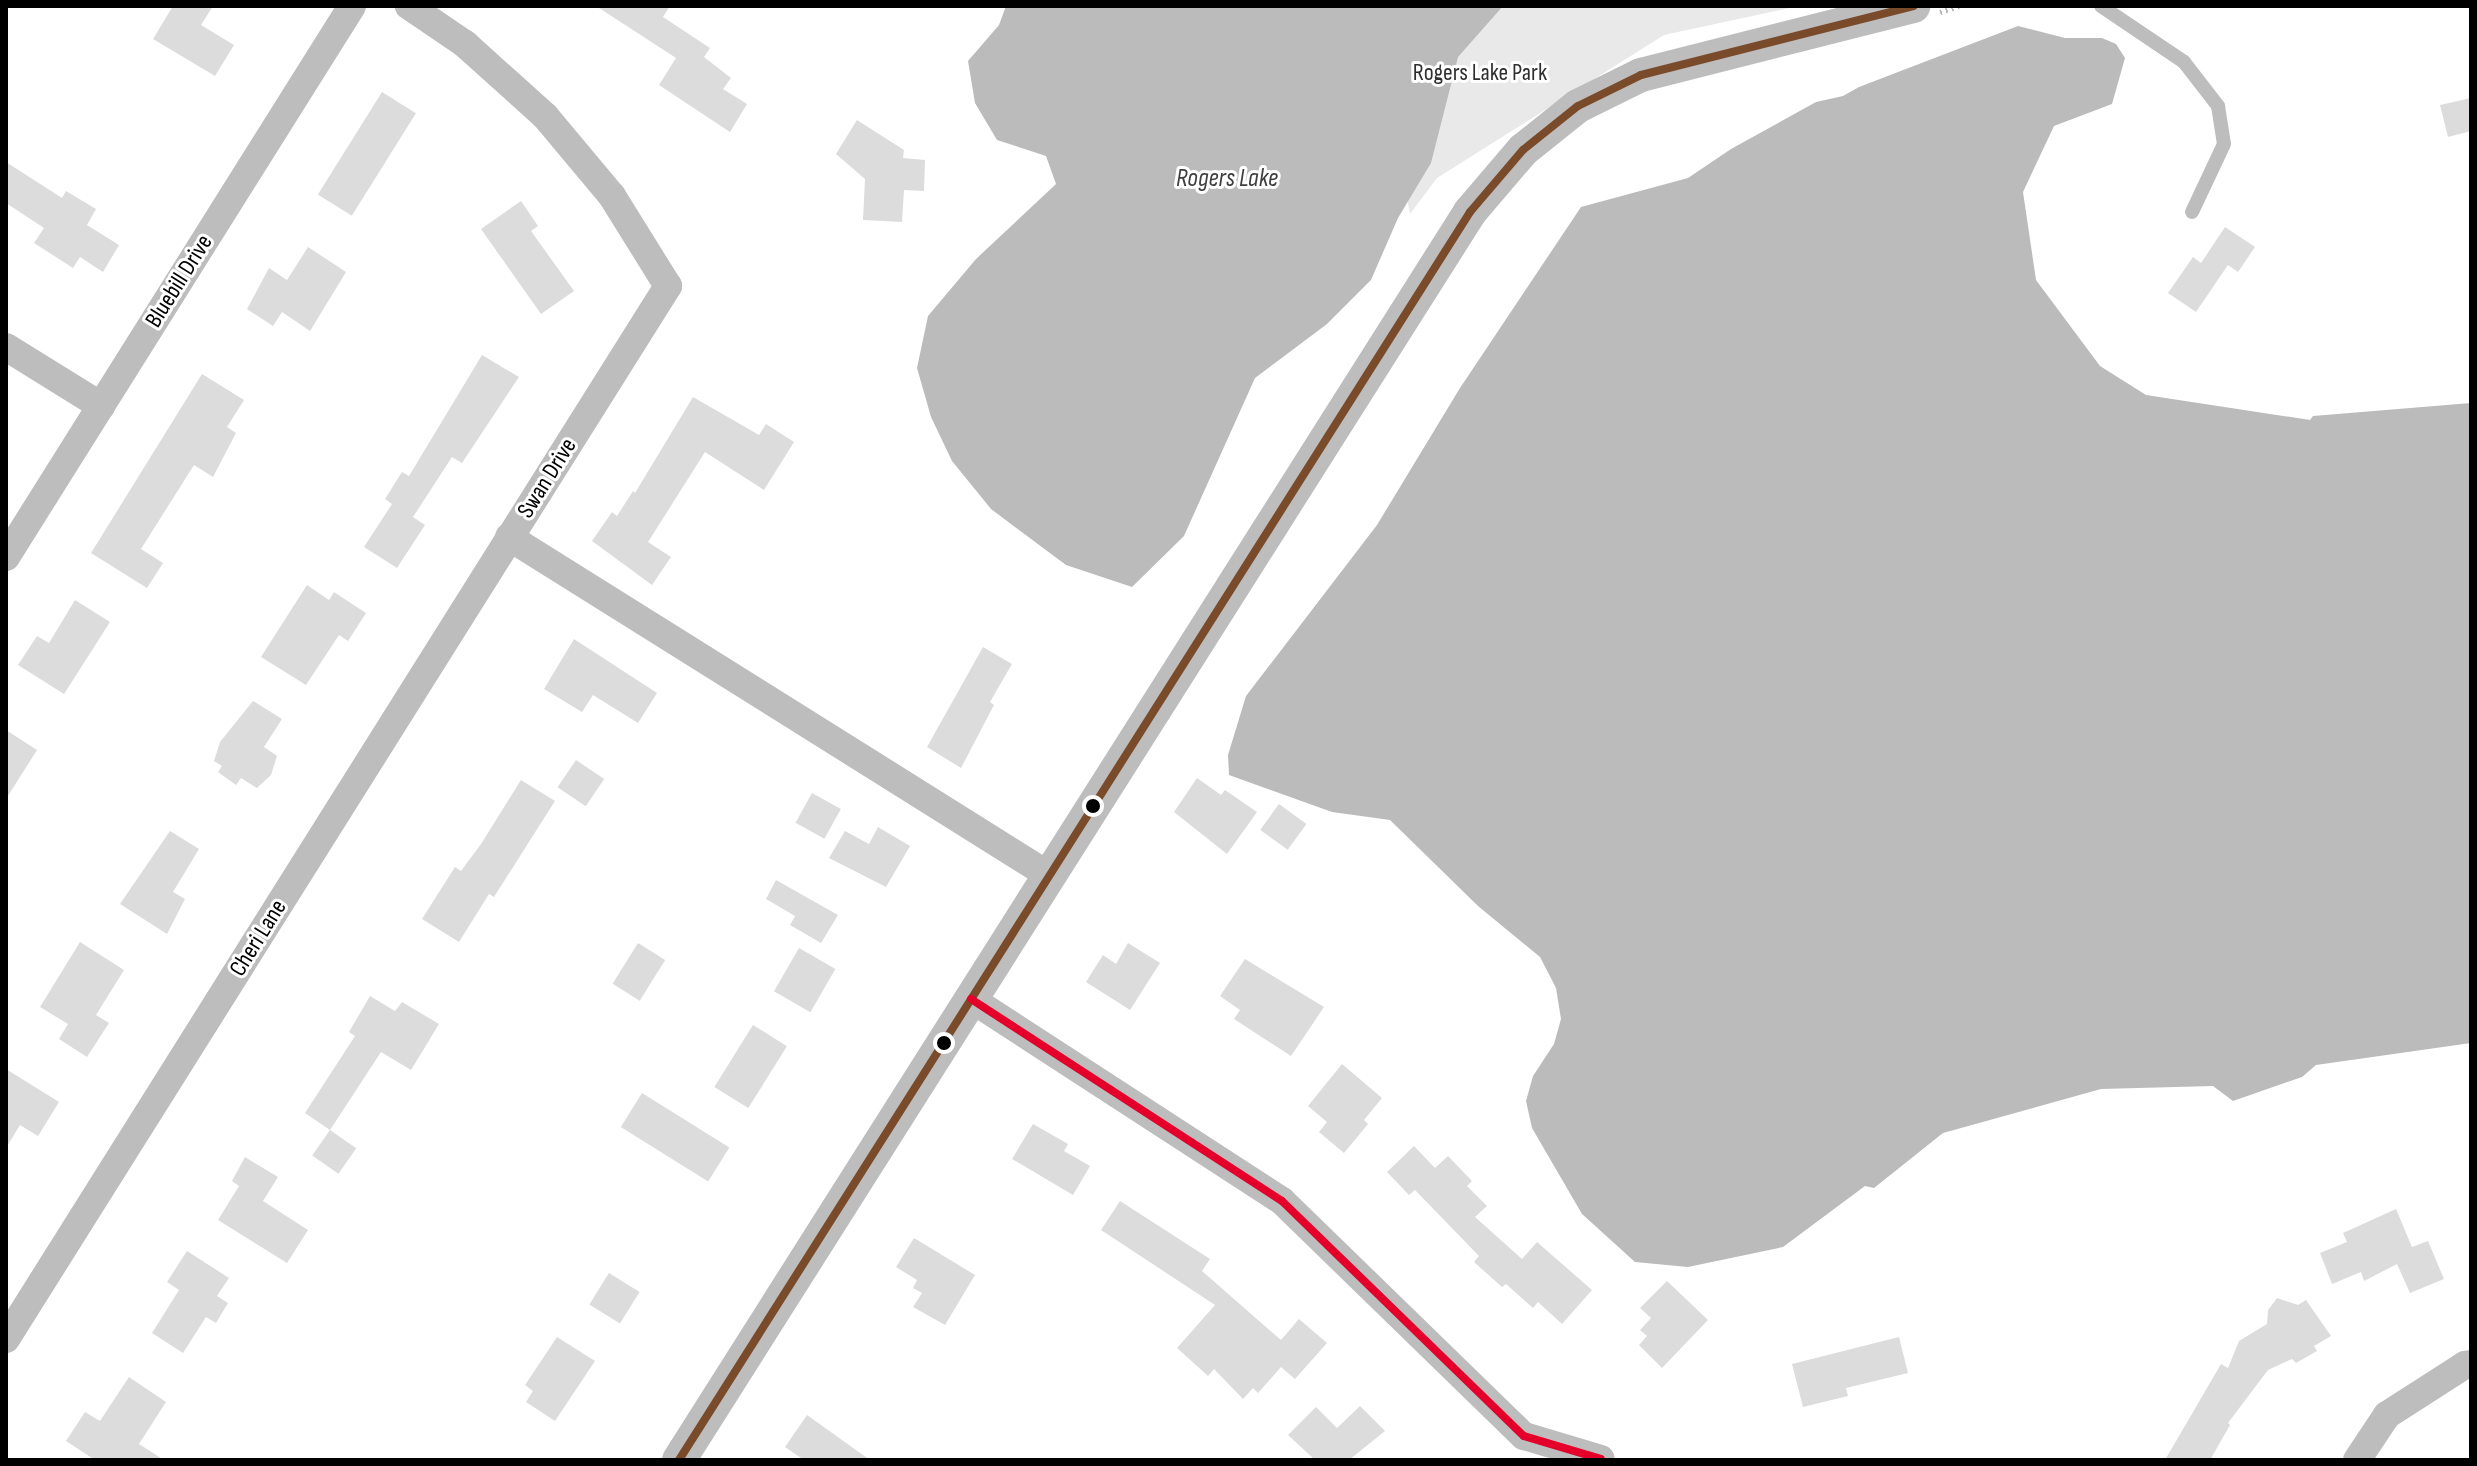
<!DOCTYPE html>
<html>
<head>
<meta charset="utf-8">
<style>
  body { margin:0 }
  #map { position:relative; width:2477px; height:1466px; overflow:hidden; background:#fff; font-family:"Sofia Sans Condensed",sans-serif }
  div>[style] { position:absolute }
  .green>* { inset:0; background:#e9e9e9 }
  .water>* { inset:0; background:#bbb }
  .building>* { inset:0; background:#dcdcdc; transform-origin:0 0 }
  .path>* { height:5px; margin-top:-2.5px; transform-origin:0; background:repeating-linear-gradient(90deg,#b8b8b8 0 2px,transparent 0 6px) }
  .service>* { height:14px; margin:-7px; padding:0 7px; transform-origin:7px; border-radius:7px; background:#bdbdbd }
  .minor>* { height:28px; margin:-14px; padding:0 14px; transform-origin:14px; border-radius:14px; background:#bdbdbd }
  .tertiary>* { height:34px; margin:-17px; padding:0 17px; transform-origin:17px; border-radius:17px; background:#bdbdbd }
  .bus-1>* { height:8px; margin:-4px; padding:0 4px; transform-origin:4px; border-radius:4px; background:#7a4b2a }
  .bus-2>* { height:8px; margin:-4px; padding:0 4px; transform-origin:4px; border-radius:4px; background:#e4002b }
  .dots>* { width:22px; height:22px; translate:-50% -50%; box-sizing:border-box; border:4px solid #fff; border-radius:50% }
  span { translate:-50% -50%; white-space:nowrap; text-align:center; line-height:1.15; -webkit-text-stroke:6px #fff; paint-order:stroke }
  .park-label { font-size:24px; color:#2e2e2e }
  .street-label { font-size:24px; color:#000 }
  .water-label { font-size:26px; color:#3f3f3f; font-style:italic }
  .frame { position:absolute; inset:0; border:8px solid #000; pointer-events:none }
</style>
</head>
<body>
<div id="map">
  <div class="green">
    <i style="clip-path:polygon(1448px 6px,1799px 6px,1664px 35px,1437px 178px,1410px 214px,1384px 81px)"></i>
  </div>
  <div class="water">
    <i style="clip-path:polygon(1006px 6px,1503px 6px,1458px 57px,1431px 163px,1398px 218px,1371px 280px,1327px 324px,1255px 378px,1184px 536px,1132px 587px,1066px 565px,991px 509px,952px 461px,931px 417px,917px 368px,928px 316px,976px 259px,1056px 184px,1046px 156px,997px 140px,975px 103px,968px 61px,999px 25px)"></i>
    <i style="clip-path:polygon(2018px 26px,2065px 38px,2102px 38px,2116px 44px,2125px 58px,2112px 104px,2054px 126px,2023px 192px,2036px 280px,2100px 366px,2146px 395px,2310px 420px,2313px 416px,2471px 403px,2471px 1043px,2316px 1065px,2302px 1077px,2233px 1101px,2213px 1086px,2101px 1089px,1943px 1133px,1874px 1188px,1865px 1186px,1783px 1247px,1688px 1267px,1635px 1262px,1582px 1214px,1532px 1128px,1526px 1101px,1533px 1076px,1554px 1044px,1561px 1019px,1556px 988px,1540px 957px,1478px 906px,1390px 820px,1332px 812px,1229px 775px,1228px 755px,1246px 696px,1377px 525px,1460px 388px,1581px 207px,1688px 178px,1731px 149px,1816px 102px,1843px 96px,1859px 87px)"></i>
  </div>
  <div class="building">
    <i style="clip-path:polygon(173px 6px,213px 6px,201px 25px,234px 45px,215px 76px,153px 39px)"></i>
    <i style="clip-path:polygon(596px 6px,670px 6px,663px 17px,710px 48px,704px 57px,731px 78px,723px 89px,747px 104px,730px 132px,659px 85px,676px 58px)"></i>
    <i style="left:382px;top:92px;width:40px;height:121px;rotate:32deg"></i>
    <i style="clip-path:polygon(2471px 98px,2471px 131px,2448px 137px,2440px 105px)"></i>
    <i style="clip-path:polygon(857px 120px,904px 150px,903px 158px,925px 160px,924px 191px,904px 190px,902px 222px,863px 220px,865px 179px,836px 154px)"></i>
    <i style="clip-path:polygon(6px 162px,62px 198px,66px 191px,96px 209px,87px 225px,119px 245px,103px 272px,80px 257px,73px 268px,34px 243px,44px 228px,6px 203px)"></i>
    <i style="clip-path:polygon(521px 201px,538px 226px,531px 231px,574px 291px,541px 314px,481px 229px)"></i>
    <i style="clip-path:polygon(2225px 227px,2255px 247px,2238px 272px,2228px 265px,2196px 312px,2168px 293px,2193px 257px,2201px 263px)"></i>
    <i style="clip-path:polygon(308px 247px,346px 272px,310px 331px,282px 312px,273px 326px,247px 309px,269px 268px,287px 280px)"></i>
    <i style="clip-path:polygon(482px 355px,519px 377px,462px 463px,452px 457px,413px 517px,425px 525px,397px 568px,364px 547px,392px 504px,385px 499px,402px 472px,409px 476px)"></i>
    <i style="clip-path:polygon(202px 374px,244px 400px,227px 427px,236px 433px,213px 477px,194px 465px,141px 549px,163px 563px,147px 588px,91px 553px)"></i>
    <i style="clip-path:polygon(693px 397px,759px 435px,766px 424px,794px 442px,764px 490px,705px 452px,648px 542px,671px 557px,652px 585px,592px 541px,612px 512px,617px 516px,633px 491px,635px 493px)"></i>
    <i style="clip-path:polygon(307px 585px,329px 600px,334px 592px,366px 613px,348px 641px,339px 635px,306px 685px,261px 657px)"></i>
    <i style="clip-path:polygon(75px 600px,110px 622px,64px 694px,18px 665px,37px 636px,49px 643px)"></i>
    <i style="clip-path:polygon(574px 639px,657px 693px,638px 723px,593px 695px,582px 712px,544px 689px)"></i>
    <i style="clip-path:polygon(983px 647px,1012px 664px,990px 702px,994px 705px,961px 768px,927px 747px)"></i>
    <i style="clip-path:polygon(253px 701px,282px 719px,264px 747px,277px 756px,271px 775px,257px 788px,241px 778px,236px 785px,218px 772px,222px 766px,214px 761px,220px 742px)"></i>
    <i style="clip-path:polygon(6px 730px,37px 750px,6px 799px)"></i>
    <i style="left:576px;top:760px;width:34px;height:33px;rotate:34deg"></i>
    <i style="clip-path:polygon(1197px 778px,1221px 795px,1225px 790px,1257px 812px,1227px 854px,1174px 812px)"></i>
    <i style="clip-path:polygon(521px 780px,555px 801px,494px 897px,489px 894px,459px 942px,422px 919px,455px 867px,461px 871px,481px 844px)"></i>
    <i style="left:812px;top:793px;width:33px;height:34px;rotate:29deg"></i>
    <i style="left:1279px;top:804px;width:34px;height:32px;rotate:36deg"></i>
    <i style="clip-path:polygon(878px 827px,910px 846px,886px 887px,829px 858px,845px 831px,869px 844px)"></i>
    <i style="clip-path:polygon(170px 831px,199px 849px,173px 892px,185px 899px,167px 934px,120px 904px)"></i>
    <i style="clip-path:polygon(776px 880px,838px 915px,821px 943px,790px 925px,795px 916px,766px 899px)"></i>
    <i style="clip-path:polygon(80px 942px,124px 970px,96px 1015px,109px 1023px,87px 1057px,59px 1039px,68px 1024px,40px 1007px)"></i>
    <i style="left:638px;top:943px;width:32px;height:48px;rotate:32deg"></i>
    <i style="clip-path:polygon(1128px 943px,1160px 963px,1130px 1010px,1086px 982px,1103px 955px,1116px 964px)"></i>
    <i style="left:799px;top:948px;width:42px;height:50px;rotate:30deg"></i>
    <i style="clip-path:polygon(1245px 959px,1324px 1007px,1291px 1056px,1234px 1019px,1240px 1010px,1220px 996px)"></i>
    <i style="clip-path:polygon(370px 996px,395px 1011px,402px 1002px,439px 1024px,411px 1070px,381px 1052px,330px 1130px,305px 1113px,355px 1036px,349px 1032px)"></i>
    <i style="left:753px;top:1025px;width:40px;height:73px;rotate:32deg"></i>
    <i style="clip-path:polygon(1342px 1064px,1382px 1098px,1364px 1120px,1368px 1124px,1344px 1153px,1319px 1132px,1327px 1122px,1308px 1106px)"></i>
    <i style="clip-path:polygon(6px 1069px,59px 1102px,38px 1136px,20px 1125px,6px 1148px)"></i>
    <i style="left:642px;top:1093px;width:103px;height:40px;rotate:32deg"></i>
    <i style="clip-path:polygon(1033px 1124px,1068px 1144px,1064px 1151px,1090px 1166px,1073px 1195px,1012px 1159px)"></i>
    <i style="left:330px;top:1130px;width:32px;height:31px;rotate:35deg"></i>
    <i style="clip-path:polygon(1414px 1146px,1435px 1168px,1448px 1156px,1472px 1181px,1467px 1186px,1487px 1206px,1475px 1217px,1522px 1259px,1537px 1242px,1592px 1290px,1562px 1324px,1538px 1302px,1533px 1308px,1506px 1284px,1502px 1287px,1474px 1262px,1479px 1256px,1415px 1190px,1409px 1195px,1387px 1172px)"></i>
    <i style="clip-path:polygon(245px 1157px,278px 1177px,263px 1201px,308px 1230px,287px 1263px,218px 1220px,239px 1186px,232px 1181px)"></i>
    <i style="clip-path:polygon(1120px 1201px,1210px 1259px,1202px 1271px,1281px 1340px,1299px 1319px,1327px 1343px,1295px 1379px,1281px 1367px,1258px 1393px,1253px 1388px,1243px 1399px,1214px 1369px,1208px 1376px,1177px 1348px,1215px 1305px,1101px 1230px)"></i>
    <i style="clip-path:polygon(2396px 1209px,2412px 1247px,2428px 1241px,2444px 1279px,2410px 1293px,2397px 1264px,2364px 1281px,2361px 1272px,2332px 1284px,2320px 1253px,2347px 1242px,2343px 1233px)"></i>
    <i style="clip-path:polygon(914px 1238px,975px 1275px,945px 1325px,913px 1307px,922px 1293px,913px 1288px,917px 1280px,896px 1267px)"></i>
    <i style="clip-path:polygon(187px 1251px,229px 1278px,217px 1296px,228px 1303px,216px 1323px,206px 1317px,183px 1353px,152px 1333px,179px 1290px,167px 1282px)"></i>
    <i style="left:609px;top:1273px;width:36px;height:37px;rotate:32deg"></i>
    <i style="clip-path:polygon(1667px 1281px,1708px 1320px,1662px 1368px,1639px 1345px,1647px 1336px,1640px 1330px,1651px 1318px,1640px 1308px)"></i>
    <i style="clip-path:polygon(2277px 1298px,2298px 1305px,2306px 1300px,2331px 1336px,2314px 1346px,2317px 1351px,2296px 1363px,2292px 1359px,2268px 1370px,2228px 1423px,2230px 1425px,2210px 1460px,2165px 1460px,2221px 1364px,2228px 1368px,2239px 1341px,2267px 1324px,2268px 1310px)"></i>
    <i style="clip-path:polygon(557px 1337px,595px 1361px,555px 1421px,526px 1402px,533px 1391px,525px 1385px)"></i>
    <i style="clip-path:polygon(1899px 1337px,1908px 1373px,1846px 1388px,1848px 1396px,1803px 1407px,1792px 1364px)"></i>
    <i style="clip-path:polygon(129px 1377px,166px 1402px,139px 1444px,164px 1460px,95px 1460px,66px 1441px,85px 1412px,100px 1421px)"></i>
    <i style="clip-path:polygon(1360px 1406px,1385px 1431px,1349px 1460px,1315px 1460px,1288px 1435px,1316px 1407px,1337px 1428px)"></i>
    <i style="clip-path:polygon(807px 1415px,870px 1460px,804px 1460px,785px 1447px)"></i>
  </div>
  <div class="path">
    <i style="left:1940px;top:12px;width:20px;rotate:-18deg"></i>
  </div>
  <div class="service">
    <i style="left:2101px;top:6px;width:100px;rotate:34deg"></i>
    <i style="left:2184px;top:62px;width:56px;rotate:52.3deg"></i>
    <i style="left:2218px;top:106px;width:38px;rotate:81deg"></i>
    <i style="left:2224px;top:144px;width:75px;rotate:115.2deg"></i>
  </div>
  <div class="minor">
    <i style="left:6px;top:347px;width:112px;rotate:31.8deg"></i>
    <i style="left:509px;top:537px;width:638px;rotate:32.07deg"></i>
    <i style="left:6px;top:557px;width:651px;rotate:-57.87deg"></i>
    <i style="left:971px;top:999px;width:371px;rotate:33deg"></i>
    <i style="left:1282px;top:1201px;width:337px;rotate:44.2deg"></i>
    <i style="left:1524px;top:1436px;width:80px;rotate:16.6deg"></i>
    <i style="left:6px;top:1339px;width:1244px;rotate:-57.84deg"></i>
    <i style="left:668px;top:286px;width:106px;rotate:-121.9deg"></i>
    <i style="left:612px;top:196px;width:104px;rotate:-129.9deg"></i>
    <i style="left:545px;top:116px;width:108px;rotate:-138deg"></i>
    <i style="left:465px;top:44px;width:68px;rotate:-145.8deg"></i>
    <i style="left:2357px;top:1460px;width:54px;rotate:-56.3deg"></i>
    <i style="left:2387px;top:1415px;width:93px;rotate:-32.7deg"></i>
    <i style="left:2465px;top:1365px;width:6px;rotate:-9deg"></i>
  </div>
  <div class="tertiary">
    <i style="left:679px;top:1460px;width:1478px;rotate:-57.63deg"></i>
    <i style="left:1470px;top:212px;width:82px;rotate:-49.5deg"></i>
    <i style="left:1523px;top:150px;width:70px;rotate:-38.7deg"></i>
    <i style="left:1578px;top:106px;width:70px;rotate:-26.2deg"></i>
    <i style="left:1641px;top:75px;width:281px;rotate:-14.2deg"></i>
  </div>
  <div class="bus-1">
    <i style="left:679px;top:1460px;width:1478px;rotate:-57.63deg"></i>
    <i style="left:1470px;top:212px;width:82px;rotate:-49.5deg"></i>
    <i style="left:1523px;top:150px;width:70px;rotate:-38.7deg"></i>
    <i style="left:1578px;top:106px;width:70px;rotate:-26.2deg"></i>
    <i style="left:1641px;top:75px;width:281px;rotate:-14.2deg"></i>
  </div>
  <div class="bus-2">
    <i style="left:971px;top:999px;width:371px;rotate:33deg"></i>
    <i style="left:1282px;top:1201px;width:337px;rotate:44.2deg"></i>
    <i style="left:1524px;top:1436px;width:80px;rotate:16.6deg"></i>
  </div>
  <div class="dots">
    <i style="left:1093px;top:806px;background:#000"></i>
    <i style="left:944px;top:1043px;background:#000"></i>
  </div>
  <div class="park-label">
    <span style="left:1480px;top:73px">Rogers Lake Park</span>
  </div>
  <div class="street-label">
    <span style="left:179px;top:281px;rotate:-58deg">Bluebill Drive</span>
    <span style="left:547px;top:478px;rotate:-58deg">Swan Drive</span>
    <span style="left:258px;top:938px;rotate:-58deg">Cheri Lane</span>
  </div>
  <div class="water-label">
    <span style="left:1227px;top:179px">Rogers Lake</span>
  </div>
  <div class="frame"></div>
</div>
</body>
</html>
